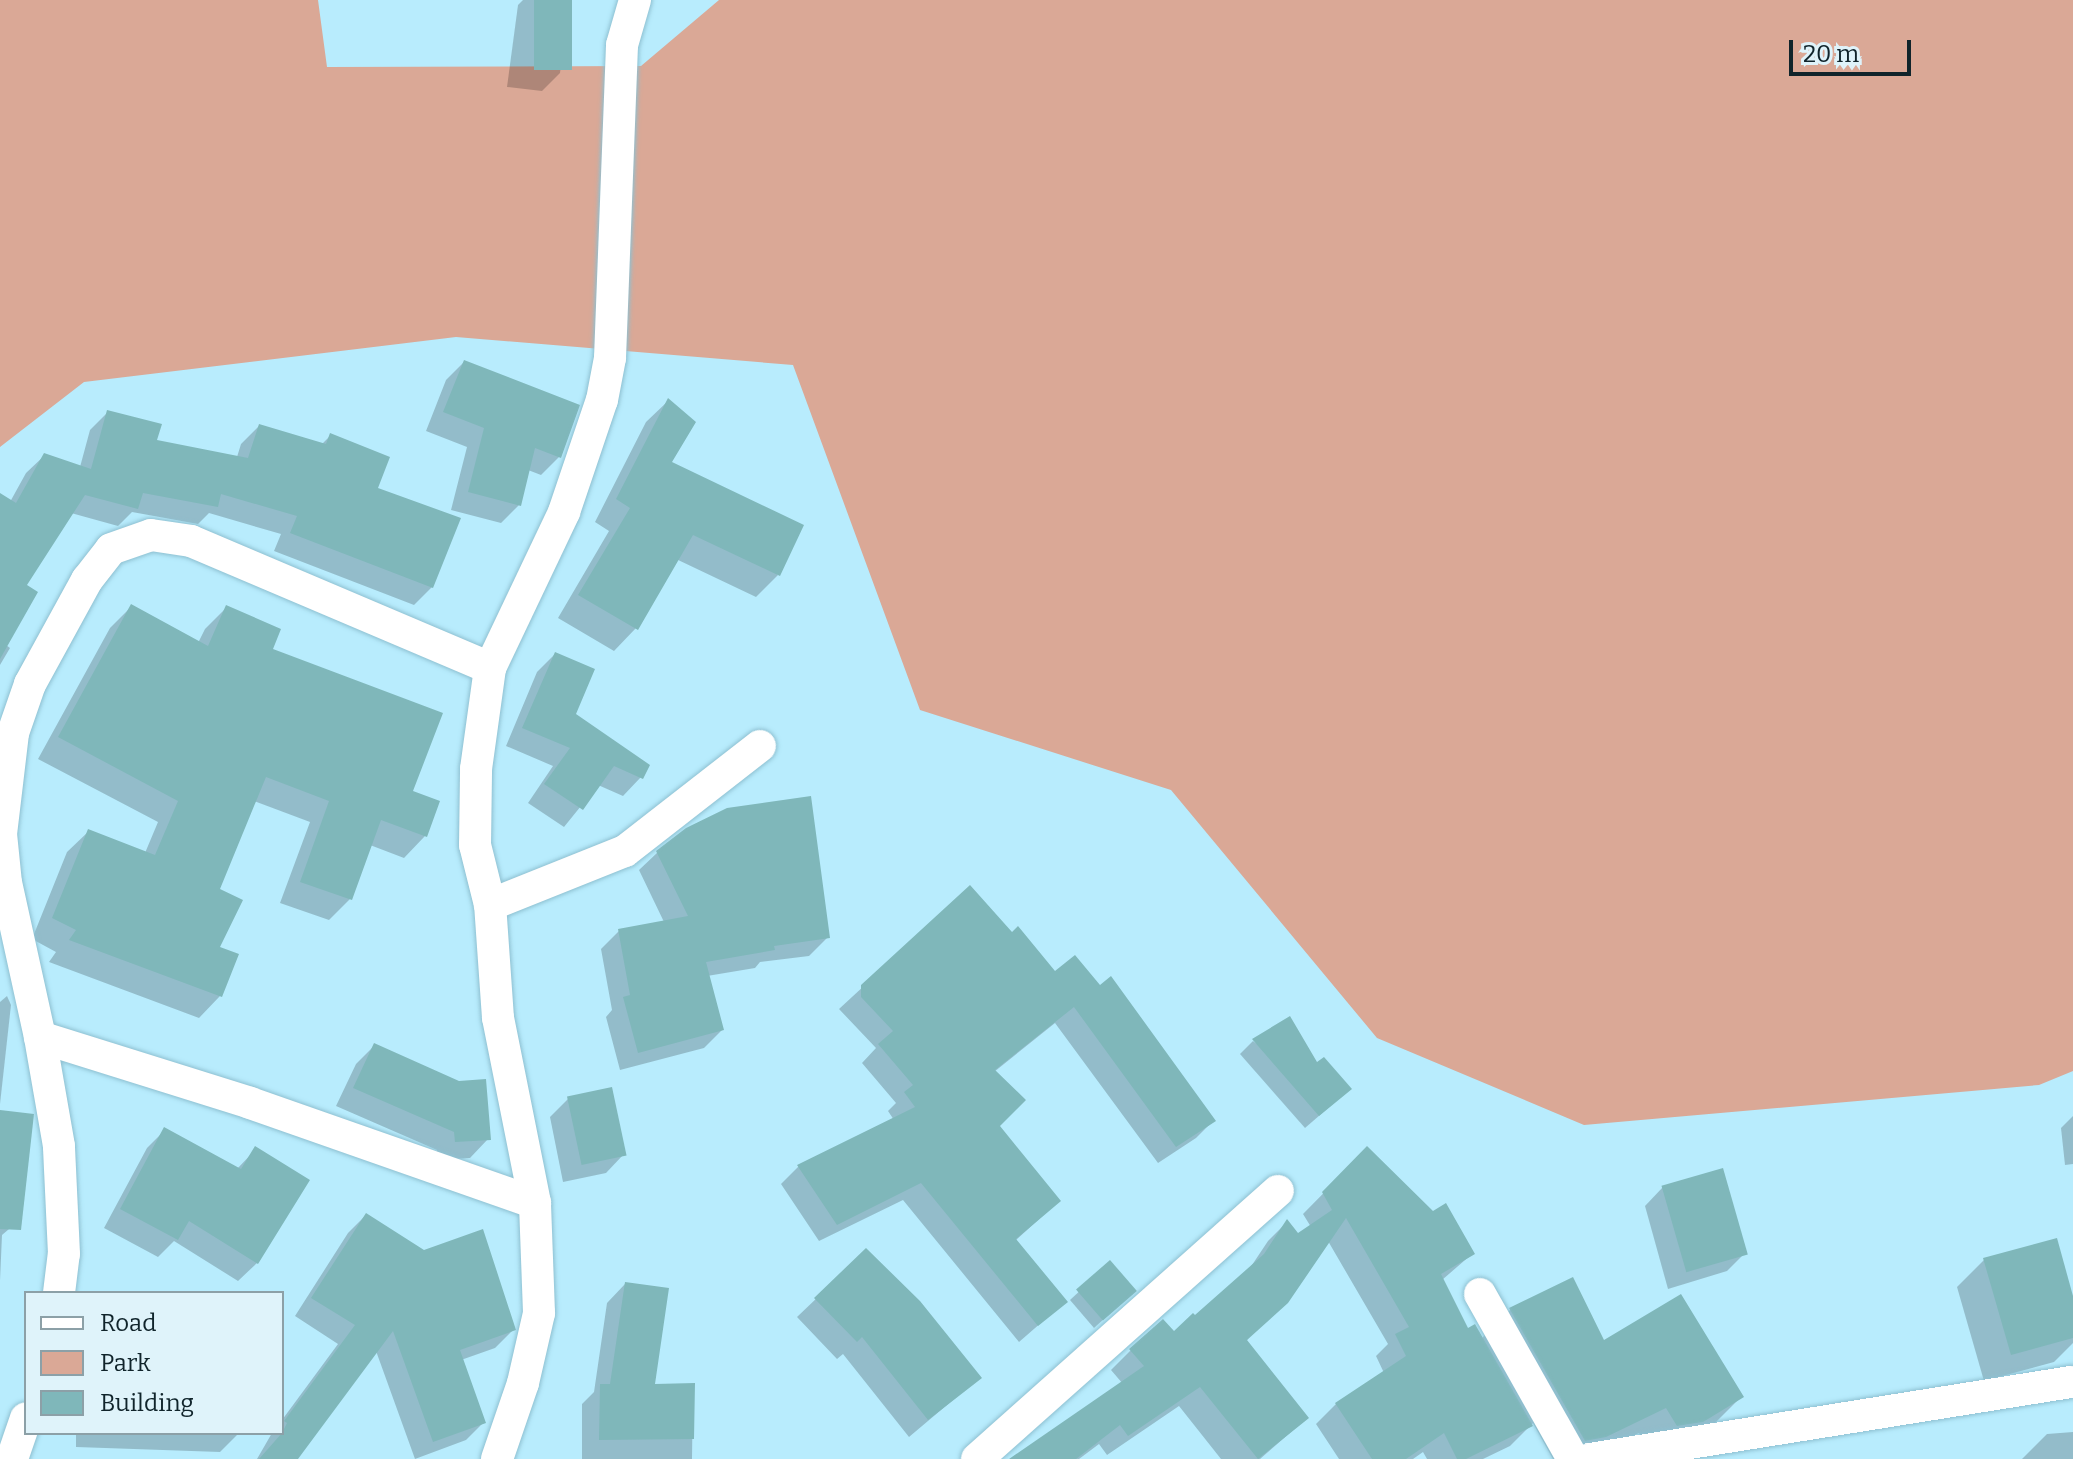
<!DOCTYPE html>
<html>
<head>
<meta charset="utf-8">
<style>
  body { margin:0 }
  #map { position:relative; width:2073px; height:1459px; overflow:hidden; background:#b8ecfd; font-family:Bitter,serif }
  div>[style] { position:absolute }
  .green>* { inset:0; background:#daa896 }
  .shadow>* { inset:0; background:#0003 }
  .building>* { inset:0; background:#7fb7ba; transform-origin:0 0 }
  .roads { filter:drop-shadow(0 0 2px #8ec0d1) drop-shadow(0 0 2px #8ec0d1) }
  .minor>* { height:32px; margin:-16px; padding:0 16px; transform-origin:16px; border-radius:16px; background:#fff }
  span { translate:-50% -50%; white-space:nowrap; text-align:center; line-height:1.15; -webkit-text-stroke:7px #dff3fa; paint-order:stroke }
  .legend { position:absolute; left:24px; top:1291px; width:260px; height:144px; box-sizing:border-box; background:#dff3fa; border:2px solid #8ca0a7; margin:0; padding:10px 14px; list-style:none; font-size:24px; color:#10242b }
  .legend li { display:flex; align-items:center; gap:16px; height:40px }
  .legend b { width:40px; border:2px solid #8ca0a7 }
  .scale { position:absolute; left:1789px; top:40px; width:122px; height:36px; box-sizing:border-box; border:4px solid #10242b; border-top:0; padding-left:10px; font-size:24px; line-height:28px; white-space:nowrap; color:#10242b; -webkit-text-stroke:6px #dff3fa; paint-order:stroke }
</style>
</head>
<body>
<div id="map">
  <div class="green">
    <i style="clip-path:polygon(0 0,318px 0,327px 67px,641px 66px,719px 0,2073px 0,2073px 1071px,2039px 1085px,1584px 1125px,1377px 1038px,1171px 790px,920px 710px,793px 365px,456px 337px,84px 382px,0 447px)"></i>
  </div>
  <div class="shadow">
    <i style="clip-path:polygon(523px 0,570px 0,560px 73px,542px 91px,507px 87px,518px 5px)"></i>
    <i style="clip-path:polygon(464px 362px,559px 457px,541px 475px,528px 470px,519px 505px,501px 523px,451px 510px,467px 447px,426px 431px,446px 380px)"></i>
    <i style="clip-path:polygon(668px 401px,669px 462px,778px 575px,756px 597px,676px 559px,636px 628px,614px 651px,558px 618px,609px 531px,595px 522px,646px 422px)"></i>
    <i style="clip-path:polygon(108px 412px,155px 442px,237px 457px,241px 444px,259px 426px,322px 444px,331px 435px,375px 489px,432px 587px,414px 605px,274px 551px,281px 534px,209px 513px,198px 524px,132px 512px,118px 526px,71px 513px,24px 586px,6px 645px,10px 648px,0 665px,0 496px,10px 502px,26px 473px,45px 455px,80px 467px,90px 430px)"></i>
    <i style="clip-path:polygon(131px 607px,198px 643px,205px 629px,226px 608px,410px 792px,438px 802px,425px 836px,404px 858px,370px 845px,350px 899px,329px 920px,280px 903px,310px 822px,254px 801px,217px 890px,217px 948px,236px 955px,220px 996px,199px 1018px,49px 962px,56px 952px,32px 939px,67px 852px,89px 831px,145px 853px,158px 822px,38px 759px,110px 628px)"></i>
    <i style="clip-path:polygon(555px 654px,573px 715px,641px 777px,623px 796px,598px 785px,564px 827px,528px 803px,553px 766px,506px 746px,537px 672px)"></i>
    <i style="clip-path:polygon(658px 852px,828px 937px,809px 956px,760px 962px,755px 968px,707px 976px,722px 1030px,704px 1048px,620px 1070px,606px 1017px,612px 1010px,601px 949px,619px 931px,664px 922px,639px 870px)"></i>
    <i style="clip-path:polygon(970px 888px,1011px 934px,1213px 1121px,1196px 1138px,1158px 1163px,1055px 1023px,994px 1072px,997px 1126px,1059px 1201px,1015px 1241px,1065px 1302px,1019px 1342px,903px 1200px,819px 1241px,781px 1184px,798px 1167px,894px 1120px,888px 1111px,896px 1103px,862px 1063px,876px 1048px,839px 1009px)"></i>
    <i style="clip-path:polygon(7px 996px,11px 1005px,0 1104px,0 1002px)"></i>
    <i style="clip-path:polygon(1253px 1041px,1335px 1102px,1305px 1128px,1240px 1054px)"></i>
    <i style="clip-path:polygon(374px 1046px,458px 1083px,488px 1139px,470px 1158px,437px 1160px,437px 1150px,336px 1106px,356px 1064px)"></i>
    <i style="clip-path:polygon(568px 1099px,624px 1154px,606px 1173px,563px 1182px,550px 1117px)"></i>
    <i style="clip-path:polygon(0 1112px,22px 1218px,2px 1235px,0 1281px)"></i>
    <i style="clip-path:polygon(2073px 1116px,2073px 1164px,2065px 1165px,2061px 1128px)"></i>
    <i style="clip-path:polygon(165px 1130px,237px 1169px,256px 1149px,257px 1263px,238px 1281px,174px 1241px,158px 1257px,104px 1228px,147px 1148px)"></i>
    <i style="clip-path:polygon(1367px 1149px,1472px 1254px,1442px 1280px,1467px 1331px,1481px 1339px,1511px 1309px,1741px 1397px,1714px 1424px,1650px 1452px,1639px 1433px,1586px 1459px,1553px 1459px,1533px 1423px,1510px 1446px,1483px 1459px,1427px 1459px,1423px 1452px,1413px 1459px,1339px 1459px,1316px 1424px,1336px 1404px,1384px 1373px,1376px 1356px,1388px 1344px,1328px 1241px,1246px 1341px,1307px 1418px,1260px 1459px,1221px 1459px,1179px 1406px,1107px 1455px,1099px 1444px,1079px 1459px,1018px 1459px,1123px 1384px,1111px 1370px,1131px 1350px,1173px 1334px,1195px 1318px,1248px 1271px,1268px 1241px,1287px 1222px,1298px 1236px,1311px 1227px,1303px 1214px)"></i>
    <i style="clip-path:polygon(1663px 1187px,1745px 1253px,1727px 1271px,1668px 1289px,1645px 1206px)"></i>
    <i style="clip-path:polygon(366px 1215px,513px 1330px,495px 1348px,461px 1360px,484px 1422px,466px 1440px,415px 1459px,376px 1351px,296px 1459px,257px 1459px,272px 1433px,282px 1433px,282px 1420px,338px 1344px,295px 1316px,348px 1233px)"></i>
    <i style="clip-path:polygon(866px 1251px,979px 1378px,909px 1437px,843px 1354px,837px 1359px,797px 1317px)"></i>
    <i style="clip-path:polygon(1984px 1260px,2073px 1304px,2073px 1343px,2054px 1362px,1984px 1381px,1957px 1287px)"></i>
    <i style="clip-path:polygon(1110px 1263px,1126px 1299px,1094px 1328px,1070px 1300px)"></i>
    <i style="clip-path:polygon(625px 1284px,653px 1386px,693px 1385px,692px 1459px,582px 1459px,582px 1404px,594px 1392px,607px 1303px)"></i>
    <i style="clip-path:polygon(2073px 1432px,2073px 1459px,2022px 1459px,2047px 1434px)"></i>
    <i style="clip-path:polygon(76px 1433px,239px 1433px,220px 1452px,76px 1447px)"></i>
  </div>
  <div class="building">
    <i style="left:534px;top:0;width:38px;height:70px"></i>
    <i style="clip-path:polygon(464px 360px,580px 405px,561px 458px,535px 448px,521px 506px,468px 492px,484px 428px,443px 412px)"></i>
    <i style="clip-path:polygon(668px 398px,696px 422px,672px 462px,804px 525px,780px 576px,693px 535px,638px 630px,578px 595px,630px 508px,616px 499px)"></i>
    <i style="clip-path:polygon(107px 410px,162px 424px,157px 440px,248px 458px,259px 424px,326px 444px,330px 433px,390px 457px,378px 488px,461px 518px,433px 588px,290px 533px,297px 516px,221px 494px,218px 507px,143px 493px,138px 509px,85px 495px,27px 585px,38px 592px,0 659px,0 493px,16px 503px,44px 453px,91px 469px)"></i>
    <i style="clip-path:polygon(131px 604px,208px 646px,226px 605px,281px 629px,273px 649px,443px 713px,413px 791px,440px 801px,427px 837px,381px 820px,352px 900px,300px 882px,329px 801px,266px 777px,220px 889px,243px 900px,220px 947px,239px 954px,222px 997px,69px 940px,76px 930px,52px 918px,88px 829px,155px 855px,178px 801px,58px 737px)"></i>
    <i style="clip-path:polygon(555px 652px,595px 669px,576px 714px,650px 765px,643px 779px,614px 766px,583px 810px,544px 784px,570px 748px,522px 728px)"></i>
    <i style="clip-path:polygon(811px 796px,830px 938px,774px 946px,775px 950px,706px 962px,724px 1030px,638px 1053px,623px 997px,630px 995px,618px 929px,688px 916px,656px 851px,686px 828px,727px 808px)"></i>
    <i style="clip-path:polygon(970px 885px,1012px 932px,1018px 926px,1055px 971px,1075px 955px,1100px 985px,1111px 976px,1216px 1121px,1176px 1147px,1074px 1007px,995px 1070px,1026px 1100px,1000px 1126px,1061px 1201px,1016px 1239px,1068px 1302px,1038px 1326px,921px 1183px,837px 1225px,797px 1165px,915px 1107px,904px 1092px,913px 1085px,878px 1044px,893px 1031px,861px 997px,861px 985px)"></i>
    <i style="clip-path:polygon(1290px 1016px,1317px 1062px,1324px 1057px,1352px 1089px,1319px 1116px,1252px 1039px)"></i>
    <i style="clip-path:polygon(374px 1043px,459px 1081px,486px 1079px,491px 1140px,455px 1142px,454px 1132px,353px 1088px)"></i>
    <i style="left:612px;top:1087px;width:70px;height:46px;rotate:78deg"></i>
    <i style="clip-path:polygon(0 1110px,34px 1114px,21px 1230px,0 1229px)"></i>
    <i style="clip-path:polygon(164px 1127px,241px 1169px,255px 1146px,310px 1180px,258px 1264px,189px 1221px,178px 1240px,120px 1209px)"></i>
    <i style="clip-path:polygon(1367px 1146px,1433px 1211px,1446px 1203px,1475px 1254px,1441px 1274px,1468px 1328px,1475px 1324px,1533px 1426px,1466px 1459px,1457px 1459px,1444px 1433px,1406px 1459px,1372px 1459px,1335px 1403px,1406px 1356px,1395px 1334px,1409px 1327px,1346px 1218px,1288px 1303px,1247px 1340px,1309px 1418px,1258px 1459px,1200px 1387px,1128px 1436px,1120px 1425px,1076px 1459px,1009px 1459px,1144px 1366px,1129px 1349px,1163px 1319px,1174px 1331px,1193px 1313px,1195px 1315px,1264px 1254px,1287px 1219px,1298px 1233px,1332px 1210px,1322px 1192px)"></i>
    <i style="left:1723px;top:1168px;width:90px;height:64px;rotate:74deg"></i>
    <i style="clip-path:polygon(366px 1213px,424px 1250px,483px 1229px,516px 1330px,460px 1350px,486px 1423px,433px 1442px,393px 1331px,298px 1459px,259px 1459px,282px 1433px,287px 1423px,284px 1421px,355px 1325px,311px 1298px)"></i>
    <i style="clip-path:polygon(2057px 1238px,2073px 1296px,2073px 1338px,2011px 1355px,1983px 1258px)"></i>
    <i style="clip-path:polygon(866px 1248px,920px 1301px,982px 1378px,928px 1420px,862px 1337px,857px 1342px,814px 1298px)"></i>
    <i style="left:1110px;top:1260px;width:41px;height:45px;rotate:49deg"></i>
    <i style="clip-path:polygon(1573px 1277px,1604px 1340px,1681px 1294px,1744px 1397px,1703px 1422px,1677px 1426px,1666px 1408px,1606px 1437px,1585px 1441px,1509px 1308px)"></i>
    <i style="clip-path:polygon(625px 1282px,669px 1288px,655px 1384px,695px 1383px,694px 1439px,599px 1440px,600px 1384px,610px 1384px)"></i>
  </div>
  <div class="roads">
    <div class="minor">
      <i style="left:490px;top:905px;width:145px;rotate:-21.8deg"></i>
      <i style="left:625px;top:851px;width:171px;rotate:-37.9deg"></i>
      <i style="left:40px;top:1037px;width:220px;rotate:17.4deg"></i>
      <i style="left:250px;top:1103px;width:302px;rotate:19.3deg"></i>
      <i style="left:59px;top:1293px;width:39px;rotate:-83deg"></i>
      <i style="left:64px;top:1254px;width:108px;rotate:-92.7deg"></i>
      <i style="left:59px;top:1146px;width:111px;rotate:-99.9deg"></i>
      <i style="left:40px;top:1037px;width:158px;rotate:-102.4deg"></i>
      <i style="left:6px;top:883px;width:49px;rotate:-95.8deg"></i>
      <i style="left:1px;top:834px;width:102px;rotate:-83.2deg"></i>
      <i style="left:13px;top:733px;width:52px;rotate:-70.9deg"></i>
      <i style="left:30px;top:684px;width:119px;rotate:-61.3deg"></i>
      <i style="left:87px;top:580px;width:39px;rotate:-52deg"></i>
      <i style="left:111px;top:549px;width:42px;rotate:-19.3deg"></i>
      <i style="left:151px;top:535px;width:40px;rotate:8.5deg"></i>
      <i style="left:191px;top:541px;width:325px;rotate:23deg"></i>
      <i style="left:1480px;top:1294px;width:189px;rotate:60.6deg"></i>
      <i style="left:12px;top:1459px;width:43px;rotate:-71.1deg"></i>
      <i style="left:497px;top:1459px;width:80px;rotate:-71.1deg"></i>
      <i style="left:523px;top:1383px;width:72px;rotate:-77.1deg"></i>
      <i style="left:539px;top:1313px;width:110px;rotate:-92.1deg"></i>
      <i style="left:535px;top:1203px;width:189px;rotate:-101.3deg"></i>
      <i style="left:498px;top:1018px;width:113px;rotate:-94deg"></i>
      <i style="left:490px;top:905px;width:62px;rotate:-104deg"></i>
      <i style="left:475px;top:845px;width:76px;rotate:-89.2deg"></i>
      <i style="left:476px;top:769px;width:102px;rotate:-82.1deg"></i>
      <i style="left:490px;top:668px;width:173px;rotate:-64.6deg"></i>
      <i style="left:564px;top:512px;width:118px;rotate:-71.3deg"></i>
      <i style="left:602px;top:400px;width:43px;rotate:-79.2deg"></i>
      <i style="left:610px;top:358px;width:313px;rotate:-87.8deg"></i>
      <i style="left:622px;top:45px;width:47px;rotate:-73.9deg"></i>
      <i style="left:977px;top:1459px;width:403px;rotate:-41.7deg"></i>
      <i style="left:1590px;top:1459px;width:489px;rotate:-9.1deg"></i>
    </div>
  </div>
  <ul class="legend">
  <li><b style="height:10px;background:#fff"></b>Road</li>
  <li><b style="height:22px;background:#daa896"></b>Park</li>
  <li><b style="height:22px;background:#7fb7ba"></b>Building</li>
  </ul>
  <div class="scale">20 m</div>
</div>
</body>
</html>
